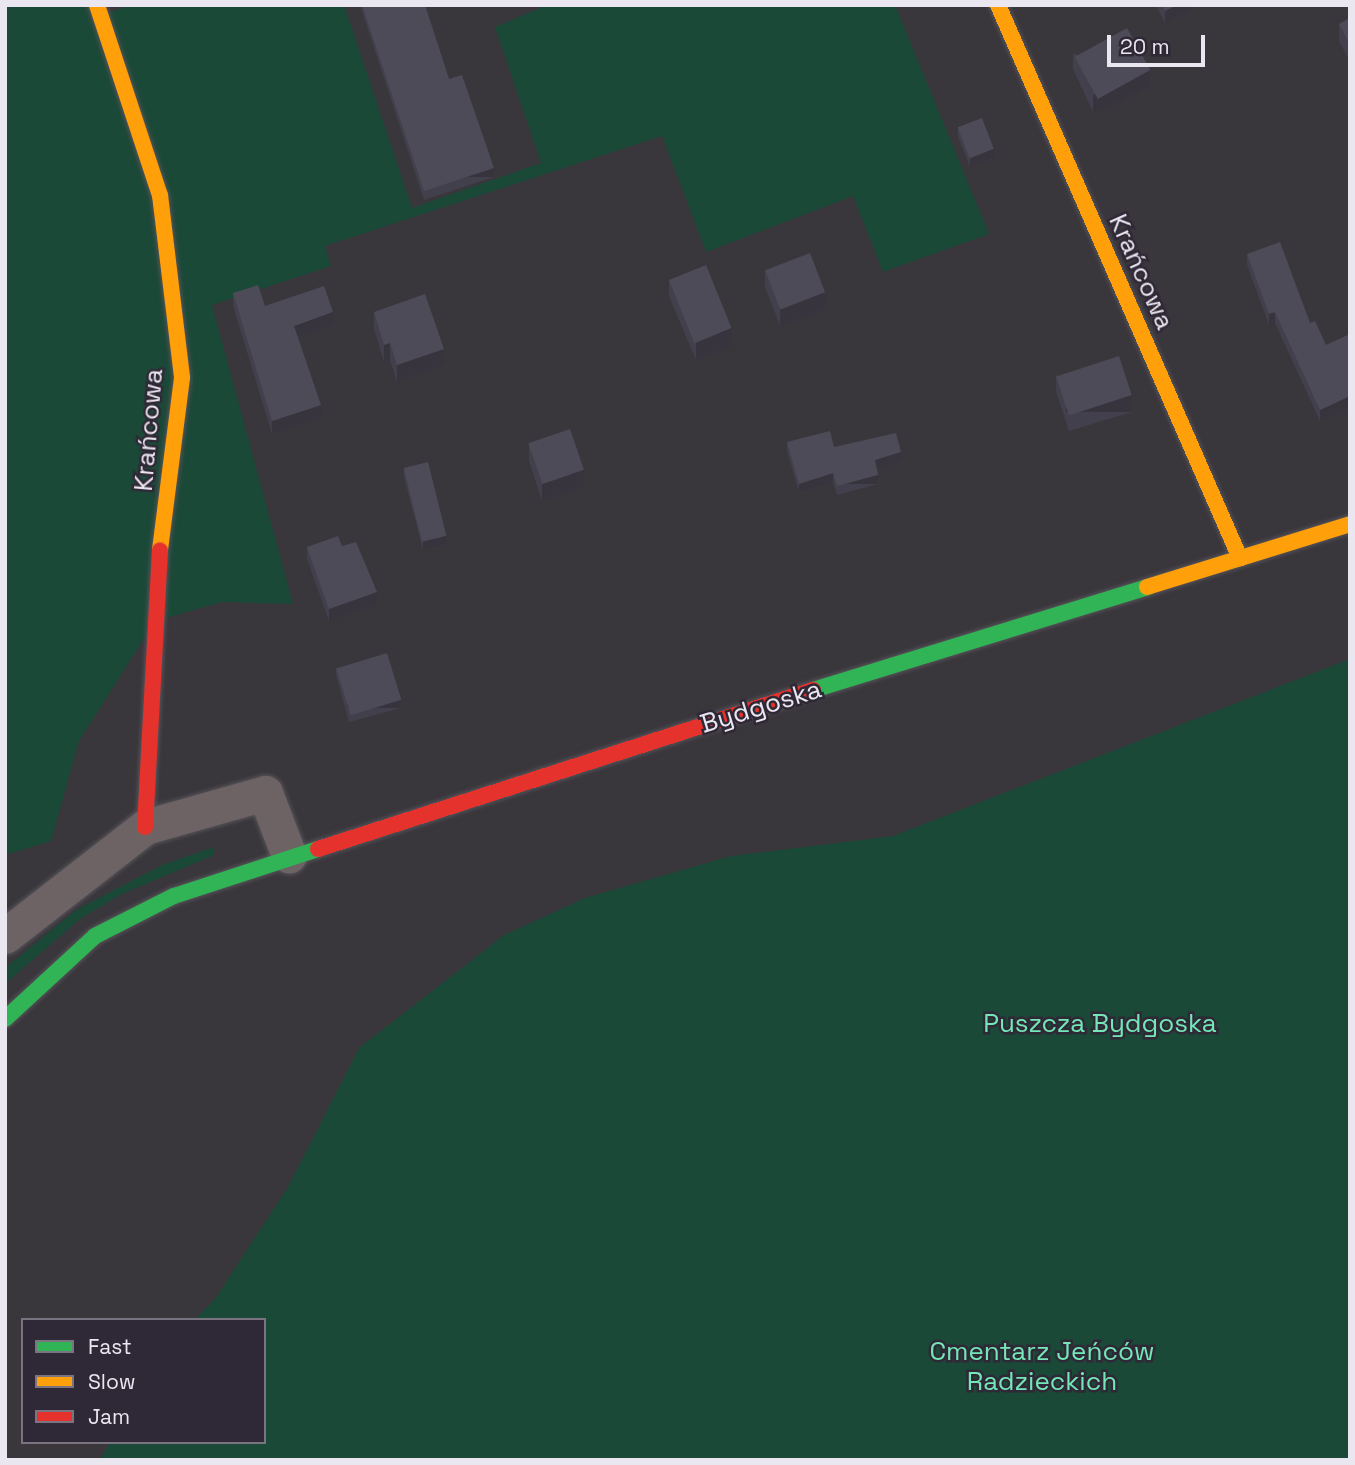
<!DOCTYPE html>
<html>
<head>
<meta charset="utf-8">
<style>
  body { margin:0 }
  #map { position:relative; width:1355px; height:1465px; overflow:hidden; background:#39363c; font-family:"Space Grotesk",sans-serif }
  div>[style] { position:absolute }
  .green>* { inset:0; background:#1b4938 }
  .roads { filter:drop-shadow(0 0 2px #555358) drop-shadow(0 0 2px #555358) }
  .street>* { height:35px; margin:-17.5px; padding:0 17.5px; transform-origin:17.5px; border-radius:17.5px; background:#6d6364 }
  .fast>* { height:16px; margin:-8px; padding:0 8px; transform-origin:8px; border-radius:8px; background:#30b455 }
  .slow>* { height:16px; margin:-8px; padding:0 8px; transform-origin:8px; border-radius:8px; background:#ff9f0a }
  .jam>* { height:16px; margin:-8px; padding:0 8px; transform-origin:8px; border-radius:8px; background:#e5322d }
  .wall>* { inset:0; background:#43404d }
  .shaded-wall>* { inset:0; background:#37343e; transform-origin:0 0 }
  .building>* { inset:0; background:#4e4b59; transform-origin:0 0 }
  span { translate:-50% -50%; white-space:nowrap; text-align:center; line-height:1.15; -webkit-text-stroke:5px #2f2836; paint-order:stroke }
  .street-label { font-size:26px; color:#ebe7f0 }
  .park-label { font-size:26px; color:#73e7b6 }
  .frame { position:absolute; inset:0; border:7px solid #ebe7f0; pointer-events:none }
  .legend { position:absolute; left:21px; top:1318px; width:245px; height:126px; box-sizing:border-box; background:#2f2836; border:2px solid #7a7480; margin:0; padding:9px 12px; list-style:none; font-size:21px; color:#ebe7f0 }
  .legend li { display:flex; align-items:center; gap:14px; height:35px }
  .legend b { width:35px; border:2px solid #7a7480 }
  .scale { position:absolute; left:1107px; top:35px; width:98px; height:32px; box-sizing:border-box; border:4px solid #ebe7f0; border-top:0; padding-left:9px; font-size:21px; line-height:24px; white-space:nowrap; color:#ebe7f0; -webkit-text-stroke:5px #2f2836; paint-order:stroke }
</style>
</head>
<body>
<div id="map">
  <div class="green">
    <i style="clip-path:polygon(5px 5px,97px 5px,101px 15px,131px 5px,344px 5px,412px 208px,541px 163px,495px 27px,547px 5px,895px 5px,989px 234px,883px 272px,853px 196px,706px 252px,662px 136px,325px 246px,331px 266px,212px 305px,293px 604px,222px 602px,155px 621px,79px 741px,51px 841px,5px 855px)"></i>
    <i style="clip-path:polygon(1350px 659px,1350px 1460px,100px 1460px,110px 1442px,264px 1442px,264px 1320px,194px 1320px,215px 1299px,288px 1187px,359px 1048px,504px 935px,585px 898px,731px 856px,893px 836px)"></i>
    <i style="clip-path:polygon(214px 847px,214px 855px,122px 894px,80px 919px,5px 984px,5px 968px,76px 910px,162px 865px)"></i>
  </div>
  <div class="roads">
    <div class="street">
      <i style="left:5px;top:936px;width:177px;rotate:-37.9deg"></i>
      <i style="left:145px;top:827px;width:125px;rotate:-15.8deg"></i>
      <i style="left:265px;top:793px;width:67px;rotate:69.1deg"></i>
    </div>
    <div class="fast">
      <i style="left:813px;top:690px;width:350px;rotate:-17.1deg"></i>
      <i style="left:5px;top:1019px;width:122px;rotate:-42.7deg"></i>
      <i style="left:95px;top:936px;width:89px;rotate:-26.9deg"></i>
      <i style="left:174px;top:896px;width:151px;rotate:-18.1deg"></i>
    </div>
    <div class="slow">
      <i style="left:97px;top:5px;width:200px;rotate:71.7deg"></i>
      <i style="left:160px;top:195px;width:184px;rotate:83.1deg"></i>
      <i style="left:182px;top:378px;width:173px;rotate:97.3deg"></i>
      <i style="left:998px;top:5px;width:604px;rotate:66.37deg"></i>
      <i style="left:1147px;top:587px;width:213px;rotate:-17.2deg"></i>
    </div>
    <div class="jam">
      <i style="left:145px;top:827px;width:277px;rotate:-86.9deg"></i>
      <i style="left:318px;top:849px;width:520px;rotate:-17.81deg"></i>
    </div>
  </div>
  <div class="wall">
    <i style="clip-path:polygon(360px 5px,425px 5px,449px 79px,494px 177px,424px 200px)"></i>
    <i style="clip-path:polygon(1156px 5px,1200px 5px,1165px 23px)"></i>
    <i style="clip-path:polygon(1350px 18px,1350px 62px,1339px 41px,1339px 24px)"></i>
    <i style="clip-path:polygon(1073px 53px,1150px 87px,1093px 112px,1073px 69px)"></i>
    <i style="clip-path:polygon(958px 128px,994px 158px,970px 167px,958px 136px)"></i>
    <i style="clip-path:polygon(1247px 254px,1310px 323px,1326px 345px,1350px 334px,1350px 408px,1320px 421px,1275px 323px,1269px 325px,1247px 265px)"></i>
    <i style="clip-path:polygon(765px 270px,825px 309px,780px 326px,765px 287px)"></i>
    <i style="clip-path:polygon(669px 279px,732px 345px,696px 360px,669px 296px)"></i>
    <i style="clip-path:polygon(233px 293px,265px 306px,333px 325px,297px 337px,321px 417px,272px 434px,233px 306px)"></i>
    <i style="clip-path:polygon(374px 312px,444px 365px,397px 382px,390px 360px,384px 362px,374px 329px)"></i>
    <i style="clip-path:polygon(1056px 375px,1132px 412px,1069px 431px,1056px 391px)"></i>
    <i style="clip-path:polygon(787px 442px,834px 447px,901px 461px,877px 468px,878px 484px,837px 495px,833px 482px,799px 492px,787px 451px)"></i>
    <i style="clip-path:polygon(529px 444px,584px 487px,542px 501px,529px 461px)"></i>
    <i style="clip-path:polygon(404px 468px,446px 544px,423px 550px,404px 477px)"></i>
    <i style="clip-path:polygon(342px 546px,377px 603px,329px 621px,307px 559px,307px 547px)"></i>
    <i style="clip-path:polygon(336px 667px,401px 708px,349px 722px,336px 675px)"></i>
  </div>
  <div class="shaded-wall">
    <i style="clip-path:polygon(1177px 5px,1200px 5px,1165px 23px,1165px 11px)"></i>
    <i style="clip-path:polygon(1150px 70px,1150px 87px,1093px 112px,1093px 95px)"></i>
    <i style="clip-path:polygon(994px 149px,994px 158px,970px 167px,970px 158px)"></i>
    <i style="left:494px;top:168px;width:9px;height:74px;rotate:90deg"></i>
    <i style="clip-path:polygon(825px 292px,825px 309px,780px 326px,780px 309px)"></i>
    <i style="clip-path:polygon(333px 312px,333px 325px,294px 338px,294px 326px)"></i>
    <i style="clip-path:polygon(1275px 312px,1275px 323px,1269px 325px,1269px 314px)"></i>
    <i style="clip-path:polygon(732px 328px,732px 345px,696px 360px,696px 343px)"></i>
    <i style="clip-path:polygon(390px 343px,390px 360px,384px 362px,384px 345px)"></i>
    <i style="clip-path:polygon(444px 349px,444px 365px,397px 382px,397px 365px)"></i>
    <i style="left:1132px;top:395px;width:17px;height:66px;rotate:90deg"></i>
    <i style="clip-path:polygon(1350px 396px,1350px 408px,1320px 421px,1320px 410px)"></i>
    <i style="clip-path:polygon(321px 405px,321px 417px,272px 434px,272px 421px)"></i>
    <i style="clip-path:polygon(901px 452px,901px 461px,875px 469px,875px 460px)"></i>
    <i style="clip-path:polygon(584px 470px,584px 487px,542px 501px,542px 484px)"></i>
    <i style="clip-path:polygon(833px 473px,833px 482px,799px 492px,799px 484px)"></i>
    <i style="left:878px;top:475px;width:9px;height:42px;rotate:90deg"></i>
    <i style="clip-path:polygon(446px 536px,446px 544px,423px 550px,423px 541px)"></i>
    <i style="clip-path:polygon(377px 592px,377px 603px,329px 621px,329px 609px)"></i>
    <i style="left:401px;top:700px;width:8px;height:54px;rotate:90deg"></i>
  </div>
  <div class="building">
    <i style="clip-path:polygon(362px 5px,425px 5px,449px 79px,462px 75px,494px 168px,424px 191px)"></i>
    <i style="clip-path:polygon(1162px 5px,1177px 5px,1165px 11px)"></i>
    <i style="clip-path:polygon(1350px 18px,1350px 45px,1339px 24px)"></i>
    <i style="left:1127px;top:28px;width:48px;height:60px;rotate:61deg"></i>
    <i style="left:982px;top:118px;width:33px;height:26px;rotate:69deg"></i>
    <i style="clip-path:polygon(1280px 242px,1310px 323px,1315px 321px,1326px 345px,1350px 334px,1350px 396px,1320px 410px,1275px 312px,1269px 314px,1247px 254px)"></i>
    <i style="left:810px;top:253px;width:42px;height:48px;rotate:69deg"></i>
    <i style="left:706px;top:265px;width:68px;height:40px;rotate:68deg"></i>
    <i style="clip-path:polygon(258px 285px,265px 306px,324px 286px,333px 312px,294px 326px,321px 405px,272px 421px,233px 293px)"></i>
    <i style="clip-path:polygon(425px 294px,444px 349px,397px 365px,390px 343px,384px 345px,374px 312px)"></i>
    <i style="left:1119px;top:356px;width:41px;height:66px;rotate:72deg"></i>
    <i style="left:570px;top:429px;width:43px;height:44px;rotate:71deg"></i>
    <i style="clip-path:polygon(830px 431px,834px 447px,896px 433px,901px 452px,875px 460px,878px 475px,837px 486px,833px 473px,799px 484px,787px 442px)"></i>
    <i style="left:428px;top:462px;width:76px;height:25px;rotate:76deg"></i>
    <i style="clip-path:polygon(338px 536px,342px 546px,356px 542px,377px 592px,329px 609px,307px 547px)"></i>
    <i style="left:387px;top:653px;width:49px;height:53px;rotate:73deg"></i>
  </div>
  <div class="street-label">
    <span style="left:1141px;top:272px;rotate:66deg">Krańcowa</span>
    <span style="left:149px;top:430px;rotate:-85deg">Krańcowa</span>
    <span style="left:761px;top:707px;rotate:-17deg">Bydgoska</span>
  </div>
  <div class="park-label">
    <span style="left:1100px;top:1024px">Puszcza Bydgoska</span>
    <span style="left:1042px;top:1367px">Cmentarz Jeńców<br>Radzieckich</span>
  </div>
  <div class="frame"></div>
  <ul class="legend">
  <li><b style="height:9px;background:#30b455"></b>Fast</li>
  <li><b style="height:9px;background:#ff9f0a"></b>Slow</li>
  <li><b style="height:9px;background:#e5322d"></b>Jam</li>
  </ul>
  <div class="scale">20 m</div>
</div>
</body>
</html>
